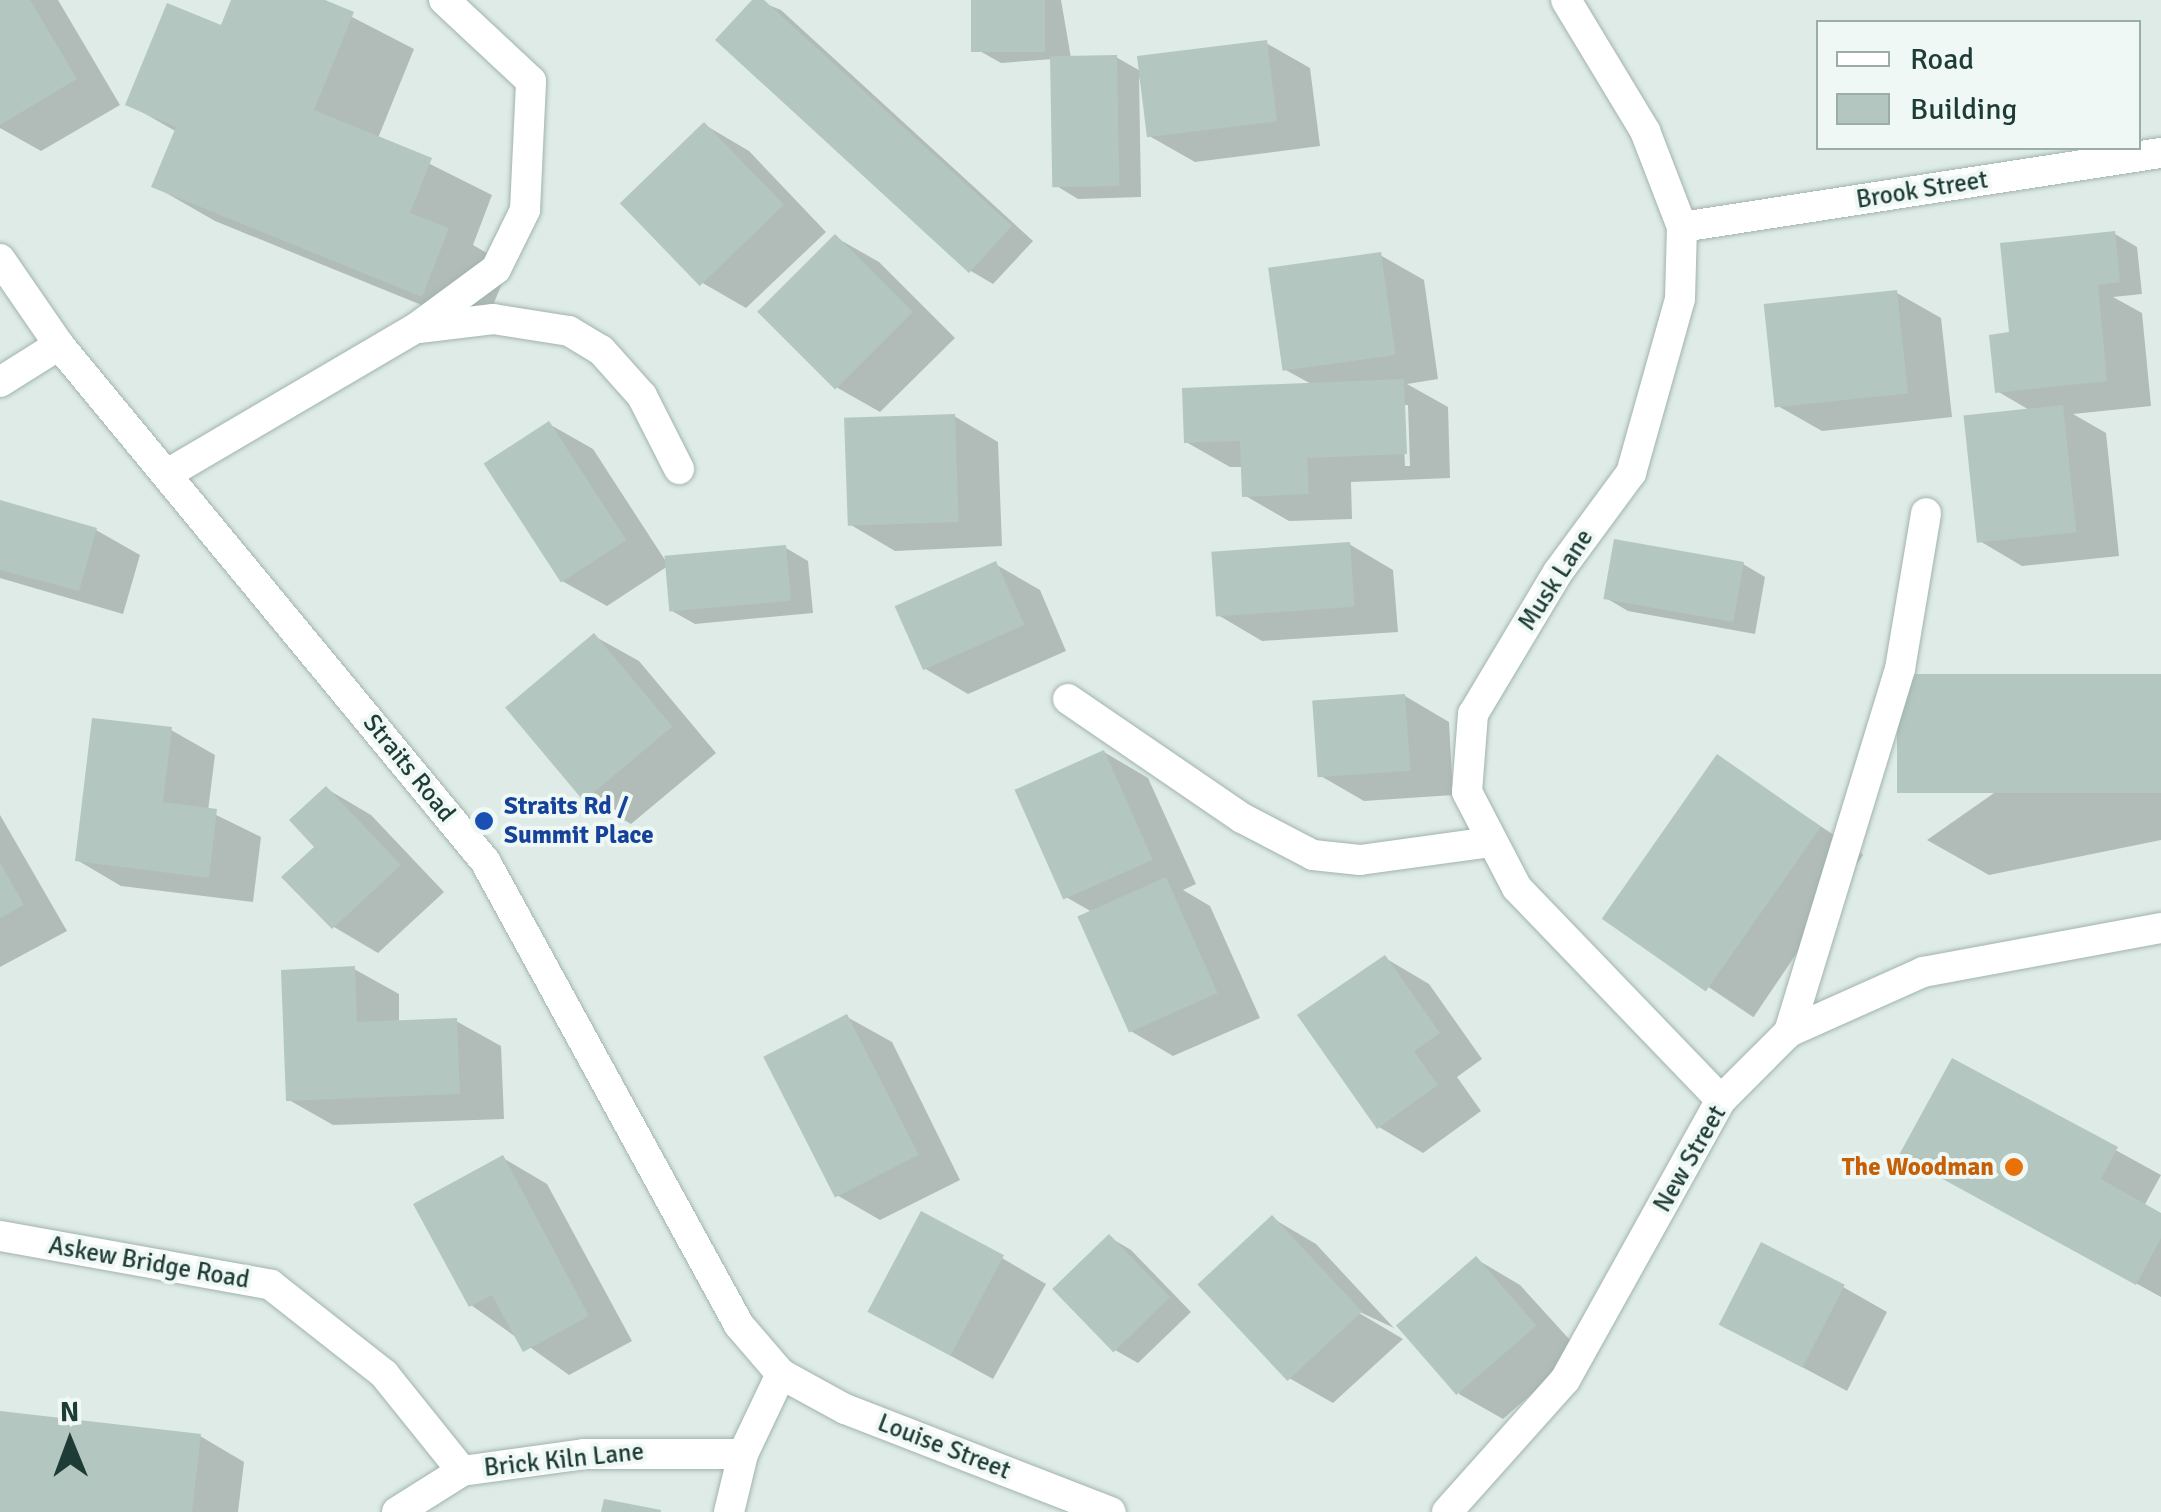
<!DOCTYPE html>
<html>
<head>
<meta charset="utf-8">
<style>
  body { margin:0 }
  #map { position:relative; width:2161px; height:1512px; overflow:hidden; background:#deebe6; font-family:Signika,sans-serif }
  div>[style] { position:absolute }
  .shadow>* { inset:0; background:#0003; transform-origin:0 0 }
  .building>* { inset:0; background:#b3c6bf; transform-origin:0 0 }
  .roads { filter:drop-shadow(0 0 2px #a1b3ae) drop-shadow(0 0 2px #a1b3ae) }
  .service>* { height:30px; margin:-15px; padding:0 15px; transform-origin:15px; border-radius:15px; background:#fff }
  .minor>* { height:30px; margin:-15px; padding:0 15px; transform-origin:15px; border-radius:15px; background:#fff }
  .tertiary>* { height:30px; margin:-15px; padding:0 15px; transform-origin:15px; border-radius:15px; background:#fff }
  .dots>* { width:28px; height:28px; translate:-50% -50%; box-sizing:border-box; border:5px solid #eff8f4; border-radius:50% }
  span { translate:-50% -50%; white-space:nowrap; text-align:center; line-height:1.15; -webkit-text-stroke:8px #eff8f4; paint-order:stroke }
  .street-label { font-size:25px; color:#1e3c36 }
  .transit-label { font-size:25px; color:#164399; font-weight:700 }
  .left { translate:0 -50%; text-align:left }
  .food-label { font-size:25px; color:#c56008; font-weight:700 }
  .right { translate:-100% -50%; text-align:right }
  .legend { position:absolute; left:1816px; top:20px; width:325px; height:130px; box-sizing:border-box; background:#eff8f4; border:2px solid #9bada8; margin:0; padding:12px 18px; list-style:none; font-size:30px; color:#1e3c36 }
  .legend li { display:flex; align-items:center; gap:20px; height:50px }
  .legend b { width:50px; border:2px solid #9bada8 }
  .north { position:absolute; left:20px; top:1392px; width:100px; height:100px; -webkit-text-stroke:8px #eff8f4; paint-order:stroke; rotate:359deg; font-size:28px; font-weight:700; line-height:40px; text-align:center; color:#1e3c36 }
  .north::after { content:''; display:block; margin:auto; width:35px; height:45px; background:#1e3c36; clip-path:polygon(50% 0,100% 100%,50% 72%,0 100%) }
</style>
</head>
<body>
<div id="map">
  <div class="shadow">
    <i style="clip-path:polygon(0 0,58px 0,120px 105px,41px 151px,0 128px)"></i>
    <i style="clip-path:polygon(234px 0,319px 0,414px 49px,378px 138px,492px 195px,473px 245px,509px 266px,483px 330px,215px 221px,154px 186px,177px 132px,128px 104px,222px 28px)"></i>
    <i style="clip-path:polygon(756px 0,781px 10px,1033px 241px,993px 284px,971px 271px)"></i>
    <i style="clip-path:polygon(974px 0,1061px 0,1071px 58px,1116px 57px,1142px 72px,1266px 43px,1310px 68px,1320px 146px,1195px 162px,1151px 137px,1139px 76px,1141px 197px,1078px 199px,1055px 185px,1053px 59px,1001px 63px,978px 50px)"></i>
    <i style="clip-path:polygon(705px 125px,749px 151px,826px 232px,746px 308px,701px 282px)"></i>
    <i style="clip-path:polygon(2115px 234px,2137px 247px,2142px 294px,2113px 297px,2142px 313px,2151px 406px,2073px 414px,2106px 433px,2119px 556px,2022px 566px,1978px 540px,2031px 411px,1997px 391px,2012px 334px)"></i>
    <i style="clip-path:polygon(835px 237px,879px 262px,955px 338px,880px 412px,836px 387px)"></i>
    <i style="clip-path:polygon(evenodd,1380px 255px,1424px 280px,1438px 379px,1407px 384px,1448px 407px,1450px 478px,1351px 482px,1352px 519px,1289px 521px,1244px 495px,1243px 467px,1230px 467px,1186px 442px,1313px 385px,1284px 369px,1380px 255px,1402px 405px,1408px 405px,1410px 466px,1405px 466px,1402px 405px)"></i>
    <i style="clip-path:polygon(1897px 293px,1941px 318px,1952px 417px,1822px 431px,1778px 406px)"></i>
    <i style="clip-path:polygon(954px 416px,998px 442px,1002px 546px,895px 551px,851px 525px)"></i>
    <i style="clip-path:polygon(549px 424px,593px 449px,665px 560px,786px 548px,808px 561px,813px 613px,695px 624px,672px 611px,668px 566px,607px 606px,562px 581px)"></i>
    <i style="clip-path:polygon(0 503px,96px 530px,140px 555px,123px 614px,0 578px)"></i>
    <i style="clip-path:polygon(1349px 544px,1393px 570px,1398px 632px,1262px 641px,1218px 615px)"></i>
    <i style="clip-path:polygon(995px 564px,1040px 590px,1066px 651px,968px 694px,924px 668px)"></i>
    <i style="clip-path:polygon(1743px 564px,1765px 577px,1755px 634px,1628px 611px,1606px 598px)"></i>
    <i style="clip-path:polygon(594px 636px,639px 661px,716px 753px,631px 824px,586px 798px)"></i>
    <i style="clip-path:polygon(2161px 676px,2161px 840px,1989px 875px,1927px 840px)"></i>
    <i style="clip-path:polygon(1405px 696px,1449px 722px,1453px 795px,1364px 801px,1319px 775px)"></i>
    <i style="clip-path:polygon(171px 730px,215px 755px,208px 811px,261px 837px,253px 902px,121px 886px,77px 860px)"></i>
    <i style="clip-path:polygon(1104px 752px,1148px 778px,1196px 884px,1183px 890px,1210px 906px,1260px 1018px,1173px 1056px,1129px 1030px,1092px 912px,1066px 897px)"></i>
    <i style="left:1718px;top:757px;width:175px;height:196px;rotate:34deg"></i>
    <i style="clip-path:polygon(327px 789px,371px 815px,444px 892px,378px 953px,334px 927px,317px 847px)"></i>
    <i style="clip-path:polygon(0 815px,67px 931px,0 967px)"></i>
    <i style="clip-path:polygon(1385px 958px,1429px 984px,1482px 1059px,1457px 1077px,1481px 1111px,1423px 1153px,1379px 1127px)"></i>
    <i style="clip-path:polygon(354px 969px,399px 994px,399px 1023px,456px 1021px,501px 1046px,504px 1119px,333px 1125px,289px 1100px)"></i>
    <i style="clip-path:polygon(847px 1017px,892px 1042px,960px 1180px,880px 1220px,835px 1194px)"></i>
    <i style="clip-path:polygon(1953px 1061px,2161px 1175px,2144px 1206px,2161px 1215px,2161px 1297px,1946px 1179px)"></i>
    <i style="clip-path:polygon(503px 1158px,547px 1184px,632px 1341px,569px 1375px,471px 1305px)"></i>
    <i style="clip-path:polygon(1272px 1218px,1316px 1244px,1394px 1328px,1349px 1307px,1403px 1339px,1333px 1403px,1289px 1378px)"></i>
    <i style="clip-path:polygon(1109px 1237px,1131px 1250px,1191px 1312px,1138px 1363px,1115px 1350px)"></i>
    <i style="clip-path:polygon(1002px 1258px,1046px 1284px,993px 1379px,913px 1335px)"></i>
    <i style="clip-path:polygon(1476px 1259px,1520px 1285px,1580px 1351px,1503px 1419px,1459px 1394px)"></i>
    <i style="clip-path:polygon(1843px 1287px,1887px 1312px,1847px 1391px,1721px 1324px)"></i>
    <i style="clip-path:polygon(0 1414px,200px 1436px,244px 1462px,238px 1512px,0 1512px)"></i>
  </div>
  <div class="building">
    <i style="clip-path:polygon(0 0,30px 0,77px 79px,0 125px)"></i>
    <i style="clip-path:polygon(231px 0,325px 0,354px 12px,314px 110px,432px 158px,410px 213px,449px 228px,422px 297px,151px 187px,176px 127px,125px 105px,167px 3px,221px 25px)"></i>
    <i style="clip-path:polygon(752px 0,764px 0,1012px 226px,969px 273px,715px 40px)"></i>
    <i style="left:971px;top:0;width:74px;height:52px"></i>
    <i style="left:1267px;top:40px;width:82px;height:131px;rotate:83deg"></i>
    <i style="left:1117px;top:55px;width:131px;height:67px;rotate:89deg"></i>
    <i style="left:704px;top:122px;width:115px;height:117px;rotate:46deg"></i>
    <i style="clip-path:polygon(2115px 231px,2120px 282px,2098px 285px,2107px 381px,1995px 393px,1989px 335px,2009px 332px,2000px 243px)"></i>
    <i style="left:835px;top:234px;width:110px;height:110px;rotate:45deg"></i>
    <i style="left:1381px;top:252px;width:104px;height:114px;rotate:82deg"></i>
    <i style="left:1897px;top:290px;width:104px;height:134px;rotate:84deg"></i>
    <i style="clip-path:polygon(1404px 379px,1407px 454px,1307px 458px,1309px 494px,1242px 497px,1240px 441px,1184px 443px,1182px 388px)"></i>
    <i style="left:2063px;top:405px;width:128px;height:100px;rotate:84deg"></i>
    <i style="left:955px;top:414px;width:108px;height:111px;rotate:88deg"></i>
    <i style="left:549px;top:421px;width:142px;height:78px;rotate:57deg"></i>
    <i style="clip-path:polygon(0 500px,97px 528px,79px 591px,0 570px)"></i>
    <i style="left:1614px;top:539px;width:132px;height:61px;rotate:10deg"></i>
    <i style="left:1350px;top:542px;width:65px;height:139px;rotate:86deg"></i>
    <i style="left:786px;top:545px;width:56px;height:122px;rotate:85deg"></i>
    <i style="left:996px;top:561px;width:70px;height:111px;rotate:66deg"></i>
    <i style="left:594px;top:633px;width:122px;height:116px;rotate:50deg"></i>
    <i style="left:2161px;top:674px;width:119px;height:264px;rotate:90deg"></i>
    <i style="left:1405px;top:694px;width:77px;height:93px;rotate:86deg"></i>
    <i style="clip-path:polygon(92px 718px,172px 727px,163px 802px,217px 809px,209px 878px,75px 861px)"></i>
    <i style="left:1104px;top:750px;width:120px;height:98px;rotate:66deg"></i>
    <i style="left:1717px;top:754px;width:127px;height:201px;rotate:35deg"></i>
    <i style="clip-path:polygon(326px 786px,401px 865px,332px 929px,281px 877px,314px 847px,289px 820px)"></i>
    <i style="clip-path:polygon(0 862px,24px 905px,0 918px)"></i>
    <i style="left:1166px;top:877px;width:127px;height:97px;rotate:66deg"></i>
    <i style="clip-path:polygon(1385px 955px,1440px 1033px,1414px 1051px,1438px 1085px,1377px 1129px,1297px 1015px)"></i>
    <i style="clip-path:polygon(355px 966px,357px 1022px,457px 1018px,460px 1094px,286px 1101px,281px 970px)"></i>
    <i style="left:847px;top:1014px;width:158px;height:94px;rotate:63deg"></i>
    <i style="clip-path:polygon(1952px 1058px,2118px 1147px,2101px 1179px,2161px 1213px,2161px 1238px,2136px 1285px,1899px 1155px)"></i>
    <i style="clip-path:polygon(503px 1155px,589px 1316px,523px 1352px,492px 1295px,469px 1307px,413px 1204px)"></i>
    <i style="left:921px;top:1211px;width:94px;height:114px;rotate:28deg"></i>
    <i style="left:1272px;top:1215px;width:132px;height:102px;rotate:47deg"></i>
    <i style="left:1109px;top:1234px;width:88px;height:79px;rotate:46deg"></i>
    <i style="left:1761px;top:1242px;width:94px;height:93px;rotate:27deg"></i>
    <i style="left:1476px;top:1256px;width:92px;height:106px;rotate:49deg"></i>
    <i style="clip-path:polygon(0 1411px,201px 1434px,192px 1512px,0 1512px)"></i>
    <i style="clip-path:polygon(604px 1499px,661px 1510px,661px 1512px,601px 1512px)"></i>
  </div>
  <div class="roads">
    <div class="service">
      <i style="left:419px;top:328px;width:75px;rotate:-6.9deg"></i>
      <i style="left:493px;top:319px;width:77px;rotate:9deg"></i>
      <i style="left:569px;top:331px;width:37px;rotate:31deg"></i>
      <i style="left:601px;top:350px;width:62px;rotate:48.3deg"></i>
      <i style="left:642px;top:396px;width:82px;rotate:63.1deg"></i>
      <i style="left:167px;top:474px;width:289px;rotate:-30.4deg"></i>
      <i style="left:416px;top:328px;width:99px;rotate:-36.4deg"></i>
      <i style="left:496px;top:269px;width:66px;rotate:-63.8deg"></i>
      <i style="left:525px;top:210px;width:129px;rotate:-87.3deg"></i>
      <i style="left:531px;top:81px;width:119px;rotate:-137deg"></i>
      <i style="left:1068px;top:699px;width:211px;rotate:34.4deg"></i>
      <i style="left:1242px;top:818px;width:80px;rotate:27.5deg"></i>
      <i style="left:1313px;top:855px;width:47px;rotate:6.1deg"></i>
      <i style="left:1360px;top:860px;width:133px;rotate:-7.8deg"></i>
      <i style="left:1789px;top:1032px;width:380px;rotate:-73deg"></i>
      <i style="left:1900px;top:669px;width:158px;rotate:-80.5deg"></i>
    </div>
    <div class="minor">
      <i style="left:1566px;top:0;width:153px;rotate:58.9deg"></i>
      <i style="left:1645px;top:131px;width:103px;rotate:68.9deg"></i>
      <i style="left:1682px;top:227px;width:72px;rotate:91.6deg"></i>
      <i style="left:1680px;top:299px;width:181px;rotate:105.7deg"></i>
      <i style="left:1631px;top:473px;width:123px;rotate:126.4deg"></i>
      <i style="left:1558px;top:572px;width:165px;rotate:120.9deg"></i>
      <i style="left:1473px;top:714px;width:78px;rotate:94.4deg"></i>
      <i style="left:1467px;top:792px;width:108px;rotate:62.5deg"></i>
      <i style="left:1517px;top:888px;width:294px;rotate:46.1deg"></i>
      <i style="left:1682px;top:227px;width:485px;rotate:-8.8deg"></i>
      <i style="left:0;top:382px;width:70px;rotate:-32.1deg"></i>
      <i style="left:0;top:1236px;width:275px;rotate:10.2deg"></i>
      <i style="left:271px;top:1285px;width:144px;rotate:38.2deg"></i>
      <i style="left:384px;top:1374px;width:124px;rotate:51.2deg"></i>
      <i style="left:729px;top:1512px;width:60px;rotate:-76.4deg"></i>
      <i style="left:743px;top:1454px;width:89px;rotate:-64.6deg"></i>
      <i style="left:1447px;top:1512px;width:177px;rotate:-48.2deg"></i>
      <i style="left:1565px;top:1380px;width:321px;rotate:-60.9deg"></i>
      <i style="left:1721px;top:1100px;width:96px;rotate:-45deg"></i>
      <i style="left:1789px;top:1032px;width:147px;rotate:-24.1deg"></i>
      <i style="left:1923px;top:972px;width:242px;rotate:-10.5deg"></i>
    </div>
    <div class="tertiary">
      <i style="left:0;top:259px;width:104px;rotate:55.5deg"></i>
      <i style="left:59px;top:345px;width:669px;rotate:50.46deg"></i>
      <i style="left:485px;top:861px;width:529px;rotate:61.3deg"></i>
      <i style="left:739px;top:1325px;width:65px;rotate:49.4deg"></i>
      <i style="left:781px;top:1374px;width:73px;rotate:28.7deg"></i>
      <i style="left:845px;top:1409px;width:285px;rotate:21.2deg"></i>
      <i style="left:397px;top:1512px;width:77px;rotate:-32.2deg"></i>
      <i style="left:462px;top:1471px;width:123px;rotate:-7.9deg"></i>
      <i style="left:584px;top:1454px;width:159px"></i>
    </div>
  </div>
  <div class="dots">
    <i style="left:484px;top:821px;background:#1a4fb4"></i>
    <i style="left:2014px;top:1167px;background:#e8710a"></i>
  </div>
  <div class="street-label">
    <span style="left:1922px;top:190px;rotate:-9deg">Brook Street</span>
    <span style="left:1556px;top:580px;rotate:-57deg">Musk Lane</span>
    <span style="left:409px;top:768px;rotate:51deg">Straits Road</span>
    <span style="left:1690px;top:1159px;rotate:-60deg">New Street</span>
    <span style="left:149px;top:1263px;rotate:10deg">Askew Bridge Road</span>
    <span style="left:944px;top:1447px;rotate:21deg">Louise Street</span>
    <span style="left:564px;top:1460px;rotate:-6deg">Brick Kiln Lane</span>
  </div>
  <div class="transit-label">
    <span class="left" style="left:504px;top:821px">Straits Rd /<br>Summit Place</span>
  </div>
  <div class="food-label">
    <span class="right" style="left:1994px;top:1167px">The Woodman</span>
  </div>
  <ul class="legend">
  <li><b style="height:12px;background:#fff"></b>Road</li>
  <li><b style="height:28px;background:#b3c6bf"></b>Building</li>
  </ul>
  <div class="north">N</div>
</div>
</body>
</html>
